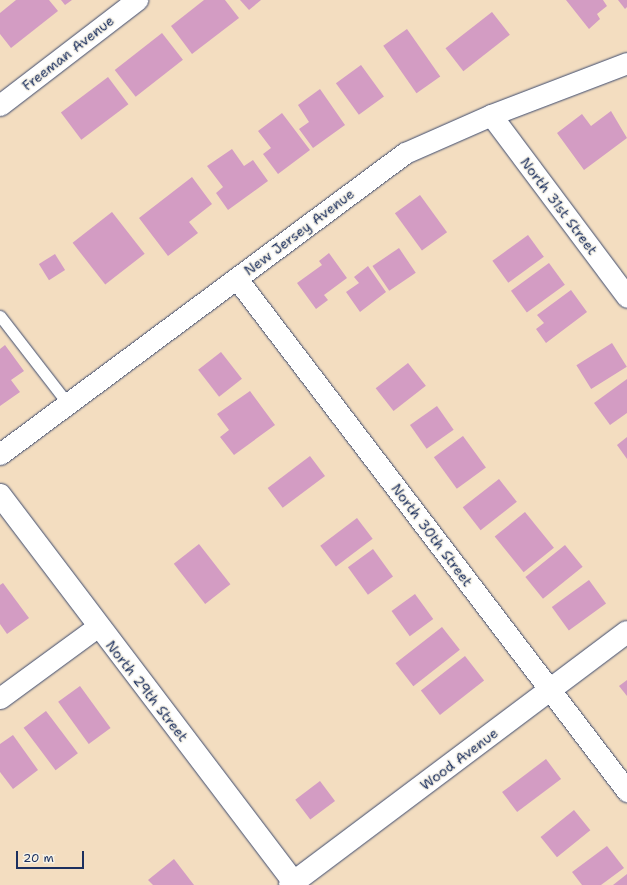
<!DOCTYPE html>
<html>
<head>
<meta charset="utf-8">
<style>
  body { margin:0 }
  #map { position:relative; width:627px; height:885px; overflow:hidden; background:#f3ddc0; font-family:"Shantell Sans",sans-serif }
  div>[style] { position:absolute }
  .building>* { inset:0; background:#d39cc3; transform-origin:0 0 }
  .roads { filter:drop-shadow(0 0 1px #3b496d) drop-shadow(0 0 1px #3b496d) }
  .service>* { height:11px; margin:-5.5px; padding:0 5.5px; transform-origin:5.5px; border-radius:5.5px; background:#fff }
  .minor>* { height:21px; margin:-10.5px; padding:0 10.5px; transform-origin:10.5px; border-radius:10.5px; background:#fff }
  .tertiary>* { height:22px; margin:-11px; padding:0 11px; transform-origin:11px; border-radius:11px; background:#fff }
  span { translate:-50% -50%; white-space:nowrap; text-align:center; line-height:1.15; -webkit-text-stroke:3px #f7f3e8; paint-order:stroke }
  .street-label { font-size:14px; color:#1b2f5e }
  .scale { position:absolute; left:16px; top:851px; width:68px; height:18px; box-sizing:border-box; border:2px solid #1b2f5e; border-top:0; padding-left:5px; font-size:12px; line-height:14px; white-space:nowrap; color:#1b2f5e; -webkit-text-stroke:3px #f7f3e8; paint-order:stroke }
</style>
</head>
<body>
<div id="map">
  <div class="building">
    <i style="clip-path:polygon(16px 0,49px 0,58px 11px,11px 48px,0 34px,0 13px)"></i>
    <i style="clip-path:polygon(61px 0,72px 0,65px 5px)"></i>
    <i style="clip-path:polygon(204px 0,225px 0,239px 18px,192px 54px,171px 26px)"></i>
    <i style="clip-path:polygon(240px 0,261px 0,249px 10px)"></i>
    <i style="clip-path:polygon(566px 0,603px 0,607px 6px,597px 14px,600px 19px,589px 29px)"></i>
    <i style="clip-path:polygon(618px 0,627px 0,627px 7px,625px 9px)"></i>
    <i style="left:492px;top:12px;width:29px;height:59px;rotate:52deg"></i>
    <i style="left:407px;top:29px;width:58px;height:29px;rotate:55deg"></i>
    <i style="left:162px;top:33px;width:34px;height:60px;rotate:52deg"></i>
    <i style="left:361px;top:65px;width:39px;height:31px;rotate:54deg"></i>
    <i style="left:108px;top:77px;width:34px;height:59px;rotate:53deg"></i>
    <i style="clip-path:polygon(320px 89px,345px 125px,313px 148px,299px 129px,309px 122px,298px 105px)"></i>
    <i style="clip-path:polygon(611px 111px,627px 138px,584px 170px,557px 133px,582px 114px,591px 126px)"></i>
    <i style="clip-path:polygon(282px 113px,310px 150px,278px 174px,263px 154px,271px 148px,258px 131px)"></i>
    <i style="clip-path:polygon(232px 149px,244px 166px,253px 160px,268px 181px,228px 210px,216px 193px,223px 187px,207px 166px)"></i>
    <i style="clip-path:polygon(192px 177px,212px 204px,189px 222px,198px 233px,168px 256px,139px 218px)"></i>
    <i style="left:420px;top:195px;width:46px;height:31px;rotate:54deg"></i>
    <i style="left:112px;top:212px;width:53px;height:50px;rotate:52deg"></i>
    <i style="left:528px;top:235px;width:27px;height:44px;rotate:54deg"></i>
    <i style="left:399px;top:248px;width:30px;height:32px;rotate:56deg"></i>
    <i style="clip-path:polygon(329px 253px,347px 278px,324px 295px,328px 300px,316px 309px,297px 283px,322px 265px,319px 261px)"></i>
    <i style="left:55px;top:254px;width:19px;height:19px;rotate:58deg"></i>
    <i style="left:549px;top:263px;width:27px;height:47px;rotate:54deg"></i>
    <i style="clip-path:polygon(368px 266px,386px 292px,360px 312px,346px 292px,359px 283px,354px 277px)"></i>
    <i style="clip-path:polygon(571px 290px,587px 312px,546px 343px,536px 329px,544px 323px,537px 315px)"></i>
    <i style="left:612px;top:343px;width:28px;height:42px;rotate:58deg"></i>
    <i style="clip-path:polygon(5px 345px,24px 371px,11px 380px,20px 392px,0 406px,0 349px)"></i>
    <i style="left:221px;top:352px;width:34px;height:29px;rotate:52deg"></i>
    <i style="left:408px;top:363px;width:29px;height:41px;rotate:52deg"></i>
    <i style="clip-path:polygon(627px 379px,627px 413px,610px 425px,594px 403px)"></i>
    <i style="clip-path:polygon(250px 391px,275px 425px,234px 455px,220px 437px,229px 430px,217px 414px)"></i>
    <i style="left:437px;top:406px;width:29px;height:33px;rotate:55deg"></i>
    <i style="left:463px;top:436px;width:39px;height:36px;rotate:54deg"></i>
    <i style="clip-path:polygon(627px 437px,627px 459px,617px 445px)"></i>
    <i style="left:310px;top:456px;width:25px;height:53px;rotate:53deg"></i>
    <i style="left:499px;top:479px;width:29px;height:46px;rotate:52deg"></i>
    <i style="left:525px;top:512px;width:46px;height:39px;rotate:51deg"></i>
    <i style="left:357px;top:518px;width:26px;height:46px;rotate:53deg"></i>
    <i style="left:199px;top:544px;width:51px;height:32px;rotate:52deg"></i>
    <i style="left:565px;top:545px;width:28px;height:51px;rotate:51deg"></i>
    <i style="left:373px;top:549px;width:34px;height:31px;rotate:54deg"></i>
    <i style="left:589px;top:580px;width:29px;height:46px;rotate:54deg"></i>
    <i style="clip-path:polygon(3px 583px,29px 618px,7px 634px,0 624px,0 585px)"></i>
    <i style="left:415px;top:594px;width:31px;height:29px;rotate:54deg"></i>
    <i style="left:442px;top:627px;width:29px;height:59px;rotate:52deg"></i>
    <i style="left:465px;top:656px;width:31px;height:56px;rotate:52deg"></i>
    <i style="clip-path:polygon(627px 680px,627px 696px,619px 686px)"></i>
    <i style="left:80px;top:686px;width:52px;height:27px;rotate:54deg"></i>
    <i style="left:46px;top:711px;width:53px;height:28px;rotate:53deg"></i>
    <i style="clip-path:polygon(13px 735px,38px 770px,13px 789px,0 772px,0 744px)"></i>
    <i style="left:546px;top:759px;width:25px;height:55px;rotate:53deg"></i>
    <i style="left:320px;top:781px;width:25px;height:31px;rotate:53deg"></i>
    <i style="left:574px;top:810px;width:26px;height:43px;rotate:51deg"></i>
    <i style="clip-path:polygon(607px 846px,624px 868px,601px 885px,582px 885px,572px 872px)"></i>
    <i style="clip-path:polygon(174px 859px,194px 885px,153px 885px,148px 880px)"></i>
    <i style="clip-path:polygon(627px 874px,627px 885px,613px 885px)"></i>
  </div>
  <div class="roads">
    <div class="service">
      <i style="left:0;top:316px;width:111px;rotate:52.3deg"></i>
    </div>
    <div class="minor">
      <i style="left:0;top:105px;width:173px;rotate:-37.5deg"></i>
      <i style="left:491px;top:115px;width:227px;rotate:53.2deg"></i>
      <i style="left:237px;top:279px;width:644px;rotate:52.7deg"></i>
      <i style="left:0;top:454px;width:505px;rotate:-36.62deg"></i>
      <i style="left:405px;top:153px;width:94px;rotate:-23.8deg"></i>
      <i style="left:491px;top:115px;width:146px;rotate:-20.9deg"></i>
      <i style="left:0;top:698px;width:120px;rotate:-36.2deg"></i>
    </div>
    <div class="tertiary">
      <i style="left:0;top:495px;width:490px;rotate:52.8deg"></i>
      <i style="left:290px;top:885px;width:421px;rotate:-36.9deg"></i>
    </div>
  </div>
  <div class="street-label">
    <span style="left:68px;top:53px;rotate:-38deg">Freeman Avenue</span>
    <span style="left:559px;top:206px;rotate:53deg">North 31st Street</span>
    <span style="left:299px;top:232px;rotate:-37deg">New Jersey Avenue</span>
    <span style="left:432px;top:535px;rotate:53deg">North 30th Street</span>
    <span style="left:147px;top:691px;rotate:52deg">North 29th Street</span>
    <span style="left:459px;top:759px;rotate:-37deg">Wood Avenue</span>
  </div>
  <div class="scale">20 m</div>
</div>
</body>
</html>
